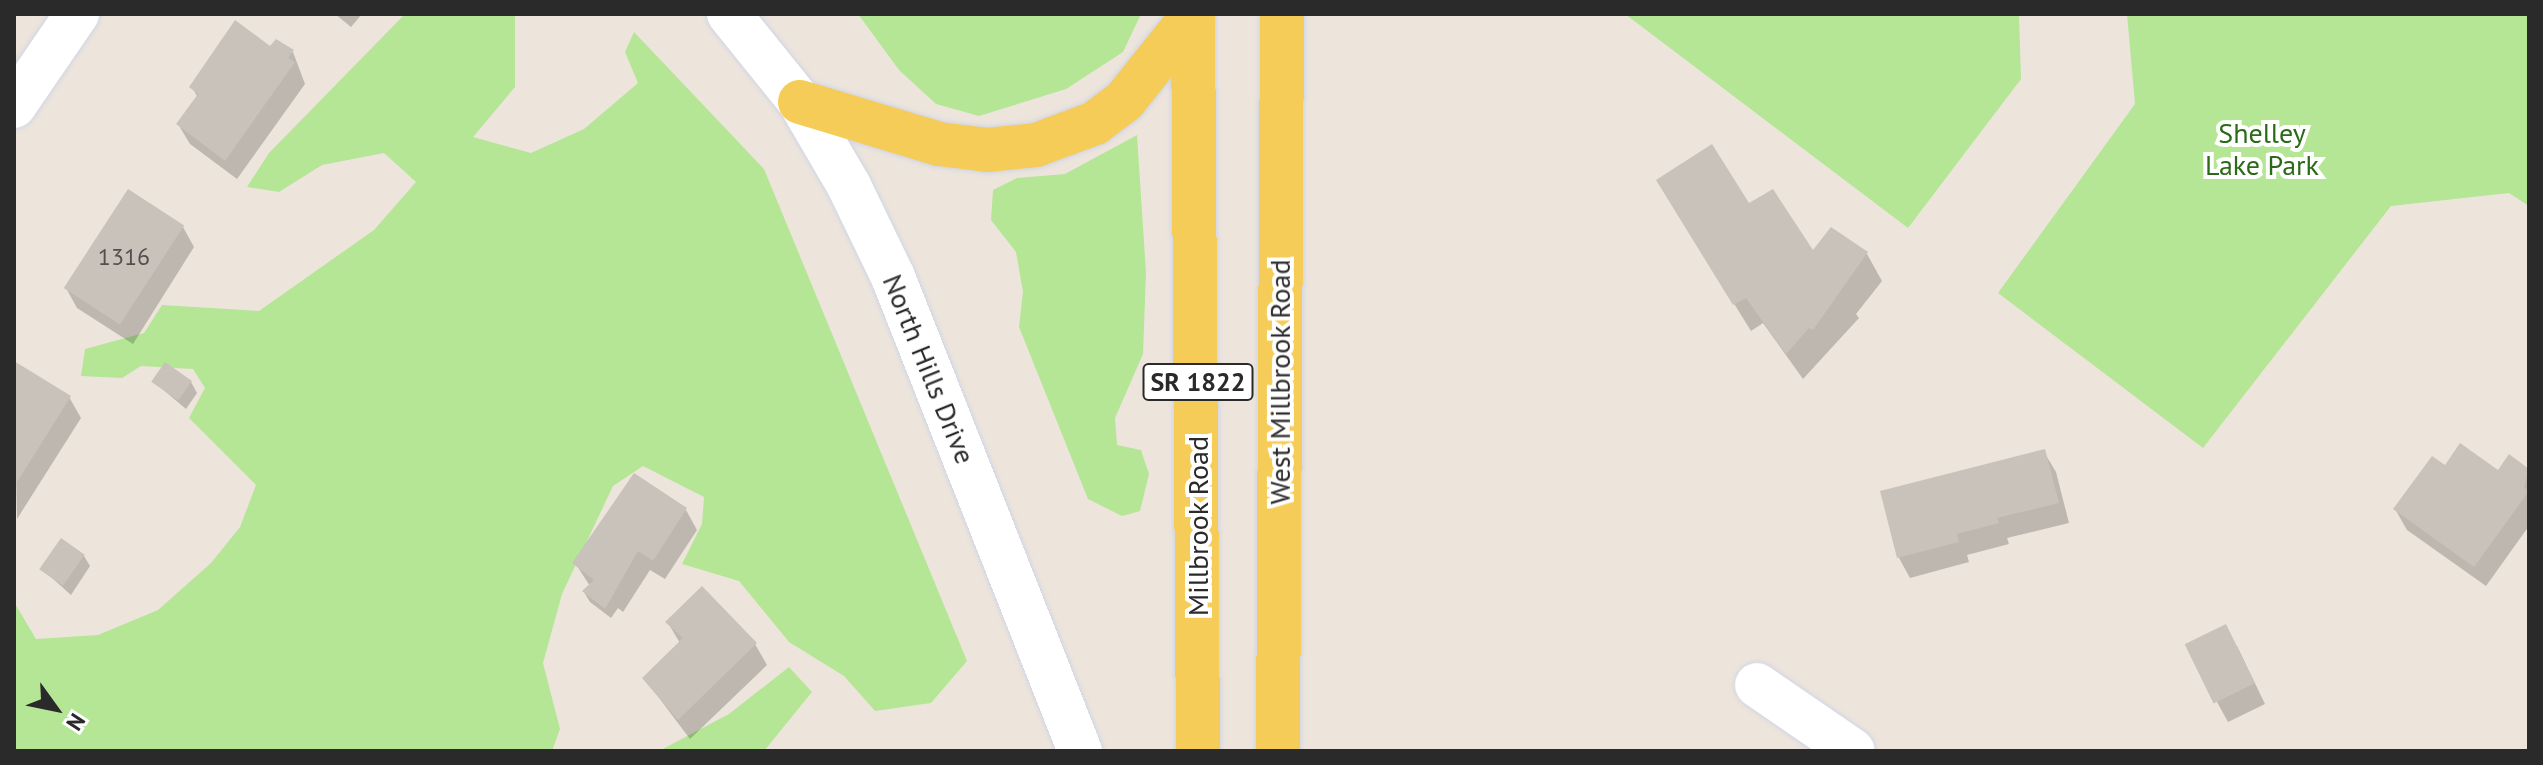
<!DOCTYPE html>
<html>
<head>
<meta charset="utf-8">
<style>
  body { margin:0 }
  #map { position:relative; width:2543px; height:765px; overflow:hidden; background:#ede5dc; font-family:"PT Sans",sans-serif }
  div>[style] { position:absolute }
  .green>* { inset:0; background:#b4e696 }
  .shadow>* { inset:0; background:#0003 }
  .building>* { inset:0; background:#c8c2bb; transform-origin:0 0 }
  .roads { filter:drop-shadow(0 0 2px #d1d5e4) drop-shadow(0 0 2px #d1d5e4) }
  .street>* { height:44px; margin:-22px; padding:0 22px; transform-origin:22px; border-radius:22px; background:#fff }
  .secondary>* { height:44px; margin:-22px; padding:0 22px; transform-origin:22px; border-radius:22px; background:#fff }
  .primary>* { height:44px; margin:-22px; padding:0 22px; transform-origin:22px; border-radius:22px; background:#f6cc58 }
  span { translate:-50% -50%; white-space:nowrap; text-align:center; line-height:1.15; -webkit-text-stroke:8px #fff; paint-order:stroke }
  .number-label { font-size:24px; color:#52504e }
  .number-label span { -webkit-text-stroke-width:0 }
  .shield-label span { padding:2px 6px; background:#fff; border:2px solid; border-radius:6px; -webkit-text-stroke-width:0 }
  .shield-label { font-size:26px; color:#2a2a2a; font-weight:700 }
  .park-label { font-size:28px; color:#2b6a17 }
  .street-label { font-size:28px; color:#2a2a2a }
  .frame { position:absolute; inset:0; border:16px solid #2a2a2a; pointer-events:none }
  .north { position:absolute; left:16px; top:669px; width:80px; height:80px; -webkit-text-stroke:6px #fff; paint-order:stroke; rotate:123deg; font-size:22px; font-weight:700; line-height:32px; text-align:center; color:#2a2a2a }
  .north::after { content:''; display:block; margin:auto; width:28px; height:36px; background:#2a2a2a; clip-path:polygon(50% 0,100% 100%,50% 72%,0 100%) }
</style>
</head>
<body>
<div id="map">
  <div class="green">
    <i style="clip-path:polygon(405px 14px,515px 14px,515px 87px,473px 137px,531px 153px,584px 129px,638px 83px,625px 52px,634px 32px,764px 169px,967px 661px,931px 703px,875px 711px,844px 676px,789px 642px,739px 581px,682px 564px,702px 524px,704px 497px,643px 466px,613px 486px,562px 594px,543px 663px,560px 729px,552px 751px,14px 751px,14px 602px,36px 639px,98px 635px,158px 610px,211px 563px,240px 527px,256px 485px,189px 418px,205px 388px,193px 369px,141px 366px,122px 378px,81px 376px,85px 349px,144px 333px,162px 305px,259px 311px,374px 230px,416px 182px,384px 153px,322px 165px,279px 192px,247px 187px,269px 153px)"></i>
    <i style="clip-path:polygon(858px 14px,1141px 14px,1123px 52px,1066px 89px,979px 116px,936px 104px,899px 70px)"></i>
    <i style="clip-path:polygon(1625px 14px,2019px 14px,2021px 79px,1908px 228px)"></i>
    <i style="clip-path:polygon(2127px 14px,2529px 14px,2529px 206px,2509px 193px,2391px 206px,2203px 448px,1998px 293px,2135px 104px)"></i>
    <i style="clip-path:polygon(1137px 135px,1146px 273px,1143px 354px,1115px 418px,1117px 445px,1141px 450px,1149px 474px,1140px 511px,1122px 516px,1088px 499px,1019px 327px,1023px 292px,1016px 252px,991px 220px,993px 190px,1017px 178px,1065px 174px)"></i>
    <i style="clip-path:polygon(789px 667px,812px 692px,764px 751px,659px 751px,729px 714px)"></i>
  </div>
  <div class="shadow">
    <i style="clip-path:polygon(335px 14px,362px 14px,351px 27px)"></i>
    <i style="clip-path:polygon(293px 52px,305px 84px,237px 179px,190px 144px,178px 124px,198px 98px,192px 87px)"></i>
    <i style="clip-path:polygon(1674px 207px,1813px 254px,1867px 254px,1882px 281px,1856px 314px,1859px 318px,1803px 379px,1763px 323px,1751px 331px)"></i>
    <i style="clip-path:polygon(183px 227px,194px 247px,133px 344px,77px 308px,66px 288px)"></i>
    <i style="clip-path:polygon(14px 363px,69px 397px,81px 418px,17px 519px)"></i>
    <i style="clip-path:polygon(154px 382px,191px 382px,197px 393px,186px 409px)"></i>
    <i style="clip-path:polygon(2044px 452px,2056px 472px,2069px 523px,2007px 538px,2009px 544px,1967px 555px,1969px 562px,1910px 578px,1899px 558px,1883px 493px)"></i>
    <i style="clip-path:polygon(2509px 457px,2529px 471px,2529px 526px,2486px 586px,2407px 530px,2395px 509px,2445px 468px,2499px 472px)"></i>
    <i style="clip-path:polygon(686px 510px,697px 530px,665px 579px,650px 570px,623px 612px,618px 608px,611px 618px,590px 602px,584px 592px,590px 586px,575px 563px)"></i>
    <i style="clip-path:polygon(84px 556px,90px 566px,71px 595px,43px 570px)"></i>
    <i style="clip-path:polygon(668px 623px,755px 644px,767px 665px,690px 739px,644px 678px,680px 643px)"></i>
    <i style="clip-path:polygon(2237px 646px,2265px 704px,2228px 722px,2217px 702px)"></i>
  </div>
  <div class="building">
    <i style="clip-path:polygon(235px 20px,270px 46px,276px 39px,294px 50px,288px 58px,295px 62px,225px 161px,176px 124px,198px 94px,189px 87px)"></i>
    <i style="clip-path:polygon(1712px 144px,1749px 203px,1773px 189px,1813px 250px,1831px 227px,1868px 252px,1813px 330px,1809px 328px,1786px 354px,1746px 298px,1733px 305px,1656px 180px)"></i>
    <i style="left:128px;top:189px;width:67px;height:118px;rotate:33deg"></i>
    <i style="clip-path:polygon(14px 361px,71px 396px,14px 487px)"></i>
    <i style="left:165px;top:362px;width:33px;height:24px;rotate:35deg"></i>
    <i style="clip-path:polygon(2460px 443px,2498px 470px,2509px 454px,2529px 469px,2524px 488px,2529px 491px,2474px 567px,2393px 509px,2432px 456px,2445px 465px)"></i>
    <i style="clip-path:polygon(2045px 449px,2059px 503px,1997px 518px,1999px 523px,1957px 534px,1959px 542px,1897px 558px,1880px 491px)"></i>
    <i style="clip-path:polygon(634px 473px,687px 508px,653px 561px,638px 551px,605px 609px,582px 591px,594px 580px,572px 563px)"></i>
    <i style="left:61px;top:538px;width:29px;height:38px;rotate:35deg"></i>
    <i style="clip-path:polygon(702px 586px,757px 643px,678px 720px,642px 678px,683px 638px,665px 622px)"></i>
    <i style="left:2226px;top:624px;width:66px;height:46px;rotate:64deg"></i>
  </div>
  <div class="roads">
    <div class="street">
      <i style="left:14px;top:106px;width:112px;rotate:-55.6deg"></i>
      <i style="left:1757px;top:685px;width:116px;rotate:34.5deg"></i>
    </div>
    <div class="secondary">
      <i style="left:729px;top:14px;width:113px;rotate:51.1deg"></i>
      <i style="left:800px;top:102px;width:97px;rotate:59.7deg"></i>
      <i style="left:849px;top:186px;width:101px;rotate:64.2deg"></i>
      <i style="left:893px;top:277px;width:510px;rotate:68.47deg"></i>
    </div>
    <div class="primary">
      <i style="left:1193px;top:14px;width:737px;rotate:89.61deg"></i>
      <i style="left:800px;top:102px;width:145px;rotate:16.8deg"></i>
      <i style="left:939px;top:144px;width:48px;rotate:7.1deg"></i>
      <i style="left:987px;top:150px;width:49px;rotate:-5.8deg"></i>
      <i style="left:1036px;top:145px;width:63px;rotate:-20.4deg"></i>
      <i style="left:1095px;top:123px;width:38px;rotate:-37deg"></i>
      <i style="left:1125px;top:100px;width:109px;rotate:-51.3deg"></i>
      <i style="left:1278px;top:751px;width:737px;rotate:-89.69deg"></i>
    </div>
  </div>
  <div class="number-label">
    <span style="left:124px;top:257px">1316</span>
  </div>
  <div class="shield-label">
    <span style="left:1198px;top:382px">SR 1822</span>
  </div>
  <div class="park-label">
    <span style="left:2262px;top:149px">Shelley<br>Lake Park</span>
  </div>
  <div class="street-label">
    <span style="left:929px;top:369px;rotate:68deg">North Hills Drive</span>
    <span style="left:1280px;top:382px;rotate:-90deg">West Millbrook Road</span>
    <span style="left:1198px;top:526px;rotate:-90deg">Millbrook Road</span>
  </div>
  <div class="frame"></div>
  <div class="north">N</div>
</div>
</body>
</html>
